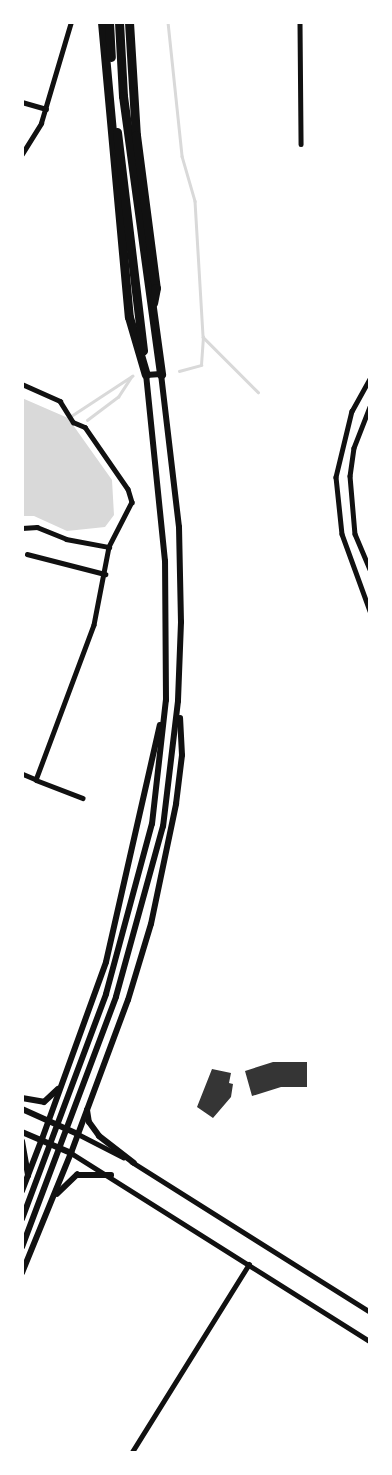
<!DOCTYPE html>
<html>
<head>
<meta charset="utf-8">
<style>
  body { margin:0 }
  #map { position:relative; width:392px; height:1475px; overflow:hidden; background:#fff; font-family:"Source Sans 3",sans-serif }
  div>[style] { position:absolute }
  .water>* { inset:0; background:#d9d9d9 }
  .stream>* { height:2.5px; margin:-1.25px; padding:0 1.25px; transform-origin:1.25px; border-radius:1.25px; background:#d9d9d9 }
  .building>* { inset:0; background:#353535 }
  .minor>* { height:4.5px; margin:-2.25px; padding:0 2.25px; transform-origin:2.25px; border-radius:2.25px; background:#111 }
  .tertiary>* { height:5.5px; margin:-2.75px; padding:0 2.75px; transform-origin:2.75px; border-radius:2.75px; background:#111 }
  .secondary>* { height:6px; margin:-3px; padding:0 3px; transform-origin:3px; border-radius:3px; background:#111 }
  .motorway>* { height:9px; margin:-4.5px; padding:0 4.5px; transform-origin:4.5px; border-radius:4.5px; background:#111 }
  span { translate:-50% -50%; white-space:nowrap; text-align:center; line-height:1.15; -webkit-text-stroke:5px #fff; paint-order:stroke }
  .frame { position:absolute; inset:0; border:24px solid #fff; pointer-events:none }
</style>
</head>
<body>
<div id="map">
  <div class="water">
    <i style="clip-path:polygon(22px 398px,68px 418px,112px 480px,114px 515px,105px 527px,67px 531px,34px 516px,23px 516px)"></i>
  </div>
  <div class="stream">
    <i style="left:168px;top:22px;width:135px;rotate:84deg"></i>
    <i style="left:182px;top:156px;width:47px;rotate:73.9deg"></i>
    <i style="left:195px;top:201px;width:136px;rotate:86.6deg"></i>
    <i style="left:203px;top:337px;width:78px;rotate:45deg"></i>
    <i style="left:179px;top:371px;width:23px;rotate:-15deg"></i>
    <i style="left:201px;top:365px;width:28px;rotate:-86deg"></i>
    <i style="left:68px;top:418px;width:77px;rotate:-33.3deg"></i>
    <i style="left:87px;top:420px;width:39px;rotate:-37deg"></i>
    <i style="left:118px;top:397px;width:24px;rotate:-57deg"></i>
  </div>
  <div class="building">
    <i style="clip-path:polygon(273px 1062px,307px 1062px,307px 1087px,281px 1087px,252px 1096px,245px 1071px)"></i>
    <i style="clip-path:polygon(212px 1069px,231px 1073px,229px 1083px,233px 1084px,231px 1097px,213px 1118px,197px 1107px)"></i>
  </div>
  <div class="minor">
    <i style="left:300px;top:22px;width:122px;rotate:89.5deg"></i>
    <i style="left:22px;top:102px;width:25px;rotate:16deg"></i>
    <i style="left:22px;top:154px;width:36px;rotate:-58deg"></i>
    <i style="left:41px;top:123px;width:105px;rotate:-73.5deg"></i>
    <i style="left:370px;top:379px;width:37px;rotate:119deg"></i>
    <i style="left:352px;top:411px;width:68px;rotate:103.6deg"></i>
    <i style="left:336px;top:477px;width:57px;rotate:84deg"></i>
    <i style="left:342px;top:534px;width:82px;rotate:70deg"></i>
    <i style="left:22px;top:384px;width:42px;rotate:24.1deg"></i>
    <i style="left:60px;top:401px;width:25px;rotate:58deg"></i>
    <i style="left:73px;top:422px;width:13px;rotate:23deg"></i>
    <i style="left:85px;top:427px;width:75px;rotate:55.3deg"></i>
    <i style="left:128px;top:489px;width:14px;rotate:73deg"></i>
    <i style="left:132px;top:502px;width:51px;rotate:117.1deg"></i>
    <i style="left:109px;top:547px;width:79px;rotate:100.9deg"></i>
    <i style="left:94px;top:625px;width:165px;rotate:110.5deg"></i>
    <i style="left:36px;top:780px;width:15px;rotate:-157deg"></i>
    <i style="left:370px;top:407px;width:44px;rotate:111.3deg"></i>
    <i style="left:354px;top:448px;width:28px;rotate:98deg"></i>
    <i style="left:350px;top:476px;width:58px;rotate:85.1deg"></i>
    <i style="left:355px;top:534px;width:39px;rotate:67deg"></i>
    <i style="left:22px;top:528px;width:15px;rotate:-4deg"></i>
    <i style="left:37px;top:527px;width:31px;rotate:22deg"></i>
    <i style="left:66px;top:539px;width:44px;rotate:10.5deg"></i>
    <i style="left:27px;top:554px;width:81px;rotate:14.4deg"></i>
    <i style="left:36px;top:780px;width:50px;rotate:21deg"></i>
    <i style="left:78px;top:1134px;width:51px;rotate:27.1deg"></i>
    <i style="left:71px;top:1153px;width:353px;rotate:32.2deg"></i>
    <i style="left:132px;top:1162px;width:281px;rotate:32.2deg"></i>
    <i style="left:132px;top:1452px;width:221px;rotate:-58.1deg"></i>
  </div>
  <div class="tertiary">
    <i style="left:22px;top:1191px;width:56px;rotate:-69deg"></i>
    <i style="left:57px;top:1194px;width:28px;rotate:-44deg"></i>
    <i style="left:77px;top:1175px;width:34px"></i>
    <i style="left:22px;top:1273px;width:130px;rotate:-67.8deg"></i>
  </div>
  <div class="secondary">
    <i style="left:22px;top:1098px;width:22px;rotate:10deg"></i>
    <i style="left:44px;top:1102px;width:19px;rotate:-43deg"></i>
    <i style="left:22px;top:1109px;width:61px;rotate:24.1deg"></i>
    <i style="left:87px;top:1110px;width:12px;rotate:81deg"></i>
    <i style="left:89px;top:1122px;width:17px;rotate:54deg"></i>
    <i style="left:99px;top:1136px;width:44px;rotate:37.6deg"></i>
    <i style="left:22px;top:1132px;width:53px;rotate:23.2deg"></i>
    <i style="left:71px;top:1153px;width:163px;rotate:-69.6deg"></i>
    <i style="left:128px;top:1000px;width:79px;rotate:-73.2deg"></i>
    <i style="left:151px;top:924px;width:123px;rotate:-78.2deg"></i>
    <i style="left:176px;top:804px;width:49px;rotate:-83deg"></i>
    <i style="left:182px;top:755px;width:37px;rotate:-93deg"></i>
    <i style="left:42px;top:1139px;width:188px;rotate:-70.1deg"></i>
    <i style="left:106px;top:962px;width:243px;rotate:-77.2deg"></i>
    <i style="left:22px;top:1141px;width:35px;rotate:80deg"></i>
    <i style="left:22px;top:1219px;width:240px;rotate:-69.5deg"></i>
    <i style="left:106px;top:994px;width:176px;rotate:-74.9deg"></i>
    <i style="left:152px;top:824px;width:125px;rotate:-83.6deg"></i>
    <i style="left:166px;top:700px;width:139px;rotate:-90.4deg"></i>
    <i style="left:165px;top:561px;width:187px;rotate:-95.8deg"></i>
    <i style="left:146px;top:375px;width:15px;rotate:-4deg"></i>
    <i style="left:161px;top:374px;width:154px;rotate:83.3deg"></i>
    <i style="left:179px;top:527px;width:95px;rotate:88.8deg"></i>
    <i style="left:181px;top:622px;width:79px;rotate:92.2deg"></i>
    <i style="left:178px;top:701px;width:126px;rotate:96.8deg"></i>
    <i style="left:163px;top:826px;width:177px;rotate:105.4deg"></i>
    <i style="left:116px;top:997px;width:267px;rotate:110.6deg"></i>
  </div>
  <div class="motorway">
    <i style="left:102px;top:22px;width:296px;rotate:84.8deg"></i>
    <i style="left:129px;top:317px;width:60px;rotate:73.7deg"></i>
    <i style="left:109px;top:22px;width:35px;rotate:87deg"></i>
    <i style="left:119px;top:22px;width:74px;rotate:86.9deg"></i>
    <i style="left:123px;top:96px;width:281px;rotate:82.2deg"></i>
    <i style="left:129px;top:22px;width:113px;rotate:86.5deg"></i>
    <i style="left:136px;top:135px;width:154px;rotate:82.6deg"></i>
    <i style="left:156px;top:288px;width:15px;rotate:101deg"></i>
    <i style="left:117px;top:132px;width:220px;rotate:83.2deg"></i>
  </div>
  <div class="frame"></div>
</div>
</body>
</html>
